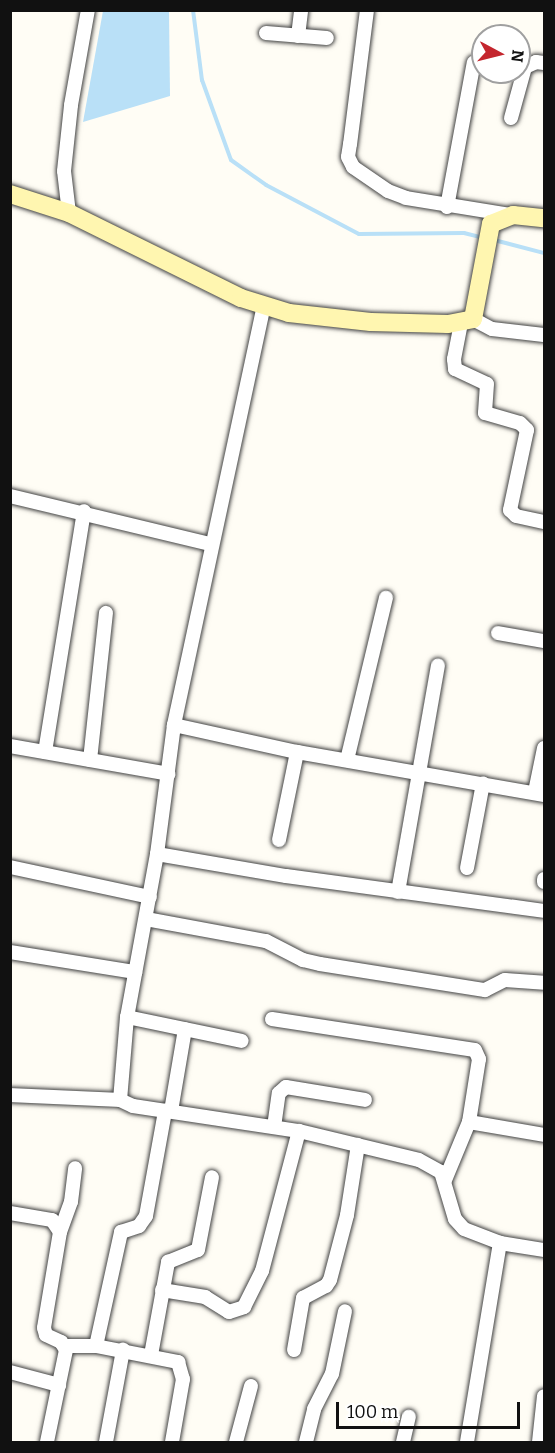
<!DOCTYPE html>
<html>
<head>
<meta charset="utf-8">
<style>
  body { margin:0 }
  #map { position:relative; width:555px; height:1453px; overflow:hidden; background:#fffdf5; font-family:Bitter,serif }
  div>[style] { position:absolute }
  .water>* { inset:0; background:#b9e0f7 }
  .stream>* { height:4px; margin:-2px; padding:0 2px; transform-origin:2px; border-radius:2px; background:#b9e0f7 }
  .roads { filter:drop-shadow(0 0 2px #444) drop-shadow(0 0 2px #444) }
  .street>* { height:14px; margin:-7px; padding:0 7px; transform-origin:7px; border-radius:7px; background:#fff }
  .secondary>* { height:18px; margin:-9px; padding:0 9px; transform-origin:9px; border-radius:9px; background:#fff6b0 }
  span { translate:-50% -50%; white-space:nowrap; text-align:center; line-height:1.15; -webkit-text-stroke:6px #fff; paint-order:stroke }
  .frame { position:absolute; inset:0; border:12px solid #111; pointer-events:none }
  .north { position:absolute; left:471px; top:24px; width:60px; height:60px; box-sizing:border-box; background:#fff; border:2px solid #a0a0a0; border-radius:50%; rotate:97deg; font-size:16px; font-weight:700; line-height:24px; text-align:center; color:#111 }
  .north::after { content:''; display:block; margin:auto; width:21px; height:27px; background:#c4262e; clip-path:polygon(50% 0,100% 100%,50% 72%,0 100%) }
  .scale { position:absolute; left:336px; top:1402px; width:184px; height:27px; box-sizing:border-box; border:3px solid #111; border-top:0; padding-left:8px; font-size:18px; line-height:21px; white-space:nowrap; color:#111; -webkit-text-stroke:4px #fff; paint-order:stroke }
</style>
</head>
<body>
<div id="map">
  <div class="water">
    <i style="clip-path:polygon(103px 11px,169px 11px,170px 96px,83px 122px)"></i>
  </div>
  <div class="stream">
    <i style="left:193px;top:10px;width:71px;rotate:82.7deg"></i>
    <i style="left:202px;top:80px;width:85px;rotate:70.1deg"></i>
    <i style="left:231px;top:160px;width:43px;rotate:35.5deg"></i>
    <i style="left:266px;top:185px;width:105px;rotate:27.8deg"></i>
    <i style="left:359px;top:234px;width:105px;rotate:-0.5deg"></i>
    <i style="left:464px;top:233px;width:21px;rotate:14deg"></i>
    <i style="left:494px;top:240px;width:52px;rotate:14.6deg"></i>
  </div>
  <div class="roads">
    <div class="street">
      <i style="left:367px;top:10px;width:135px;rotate:97.2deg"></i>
      <i style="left:350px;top:144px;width:13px;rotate:99deg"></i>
      <i style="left:348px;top:157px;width:11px;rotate:63deg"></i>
      <i style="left:353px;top:167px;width:42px;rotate:34.4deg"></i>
      <i style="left:388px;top:191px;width:19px;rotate:21deg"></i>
      <i style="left:406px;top:198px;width:106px;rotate:9.2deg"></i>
      <i style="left:266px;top:33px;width:61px;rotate:4.7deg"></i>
      <i style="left:298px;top:36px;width:26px;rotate:-83deg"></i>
      <i style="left:511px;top:118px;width:53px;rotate:-74.6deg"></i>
      <i style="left:525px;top:67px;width:12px;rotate:-24deg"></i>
      <i style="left:536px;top:62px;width:8px;rotate:7deg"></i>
      <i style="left:447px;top:207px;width:147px;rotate:-79.5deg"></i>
      <i style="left:69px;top:213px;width:42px;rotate:-96.8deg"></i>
      <i style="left:64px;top:171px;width:66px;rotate:-83.9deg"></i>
      <i style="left:71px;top:105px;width:97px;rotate:-79.9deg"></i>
      <i style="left:264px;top:305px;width:430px;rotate:102.1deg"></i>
      <i style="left:174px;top:725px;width:130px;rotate:97.5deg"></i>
      <i style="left:157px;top:854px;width:166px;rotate:100.4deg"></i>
      <i style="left:127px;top:1017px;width:83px;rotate:94.8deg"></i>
      <i style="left:120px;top:1100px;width:14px;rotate:25deg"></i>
      <i style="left:133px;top:1106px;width:168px;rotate:8.6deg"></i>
      <i style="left:299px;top:1131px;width:123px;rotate:13.6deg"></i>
      <i style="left:419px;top:1160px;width:25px;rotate:29deg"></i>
      <i style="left:441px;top:1172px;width:49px;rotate:73.4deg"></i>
      <i style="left:455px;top:1219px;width:13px;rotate:48deg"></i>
      <i style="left:464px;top:1229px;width:39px;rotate:21deg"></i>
      <i style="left:500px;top:1243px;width:45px;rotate:9deg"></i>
      <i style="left:473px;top:319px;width:21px;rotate:28deg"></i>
      <i style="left:492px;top:329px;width:52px;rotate:6.6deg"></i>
      <i style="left:461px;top:323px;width:37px;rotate:101deg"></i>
      <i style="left:454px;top:359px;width:10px;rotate:84deg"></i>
      <i style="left:455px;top:369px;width:35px;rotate:25deg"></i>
      <i style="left:487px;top:384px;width:29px;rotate:94deg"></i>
      <i style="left:485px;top:413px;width:36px;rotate:16deg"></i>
      <i style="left:520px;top:423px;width:10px;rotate:45deg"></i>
      <i style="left:527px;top:430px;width:82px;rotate:102deg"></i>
      <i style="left:510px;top:510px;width:8px;rotate:45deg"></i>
      <i style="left:516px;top:516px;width:29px;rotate:12deg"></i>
      <i style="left:10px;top:496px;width:206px;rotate:13.5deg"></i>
      <i style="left:498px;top:633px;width:47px;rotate:9.9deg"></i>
      <i style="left:174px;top:725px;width:126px;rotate:12.4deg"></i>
      <i style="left:297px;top:752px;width:251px;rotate:9.9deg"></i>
      <i style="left:10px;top:746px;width:161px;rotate:10deg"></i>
      <i style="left:45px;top:752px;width:244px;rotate:-80.8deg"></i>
      <i style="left:90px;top:760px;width:148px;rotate:-83.8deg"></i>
      <i style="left:347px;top:760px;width:167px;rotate:-76.5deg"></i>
      <i style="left:535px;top:792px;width:45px;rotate:-78.4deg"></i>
      <i style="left:279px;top:840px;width:90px;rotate:-78.4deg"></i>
      <i style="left:157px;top:854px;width:131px;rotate:9.7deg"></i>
      <i style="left:286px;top:876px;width:260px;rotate:7.7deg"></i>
      <i style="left:10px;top:867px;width:143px;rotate:12.1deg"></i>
      <i style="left:467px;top:868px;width:86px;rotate:-79.3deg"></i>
      <i style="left:544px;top:882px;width:3px;rotate:-90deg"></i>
      <i style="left:398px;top:892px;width:230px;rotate:-80deg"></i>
      <i style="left:146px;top:919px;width:122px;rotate:10.4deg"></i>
      <i style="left:266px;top:941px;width:42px;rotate:27.2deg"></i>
      <i style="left:303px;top:960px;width:17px;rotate:13deg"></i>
      <i style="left:320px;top:964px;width:167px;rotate:9deg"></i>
      <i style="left:485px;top:990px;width:22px;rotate:-27deg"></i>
      <i style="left:505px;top:980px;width:39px;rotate:4deg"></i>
      <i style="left:10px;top:952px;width:127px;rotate:9.1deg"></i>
      <i style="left:127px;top:1017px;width:117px;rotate:11.8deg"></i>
      <i style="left:272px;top:1019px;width:205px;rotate:8.7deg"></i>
      <i style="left:475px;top:1050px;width:10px;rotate:66deg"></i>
      <i style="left:479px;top:1059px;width:64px;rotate:99deg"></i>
      <i style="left:469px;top:1122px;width:63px;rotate:112.5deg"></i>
      <i style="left:10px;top:1095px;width:110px;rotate:2.6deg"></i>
      <i style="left:171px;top:1111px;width:83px;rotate:-80.3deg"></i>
      <i style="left:469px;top:1122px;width:76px;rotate:9.8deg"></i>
      <i style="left:274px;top:1127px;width:34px;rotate:-82deg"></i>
      <i style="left:279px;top:1093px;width:9px;rotate:-41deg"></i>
      <i style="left:286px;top:1087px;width:80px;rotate:9.3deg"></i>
      <i style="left:10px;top:1213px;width:43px;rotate:9.5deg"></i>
      <i style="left:52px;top:1220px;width:14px;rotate:56deg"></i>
      <i style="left:60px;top:1232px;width:97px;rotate:99.5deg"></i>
      <i style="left:44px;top:1328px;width:7px;rotate:74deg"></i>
      <i style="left:46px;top:1335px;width:17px;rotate:25deg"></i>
      <i style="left:61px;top:1342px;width:9px;rotate:58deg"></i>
      <i style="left:66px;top:1350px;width:94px;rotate:101.7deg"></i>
      <i style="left:60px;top:1232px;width:32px;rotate:-70deg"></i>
      <i style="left:71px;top:1202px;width:34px;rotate:-83deg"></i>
      <i style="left:162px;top:1290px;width:44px;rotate:9.2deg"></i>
      <i style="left:205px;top:1297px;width:28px;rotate:32deg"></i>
      <i style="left:229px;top:1312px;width:16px;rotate:-18deg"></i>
      <i style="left:244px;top:1307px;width:40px;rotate:-63.4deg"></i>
      <i style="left:262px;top:1271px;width:145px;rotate:-75.2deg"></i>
      <i style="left:65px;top:1346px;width:31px"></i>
      <i style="left:96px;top:1346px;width:84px;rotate:11deg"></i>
      <i style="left:178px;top:1362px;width:18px;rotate:74deg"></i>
      <i style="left:183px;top:1379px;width:64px;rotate:99.9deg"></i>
      <i style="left:96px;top:1346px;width:117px;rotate:-77.6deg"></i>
      <i style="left:121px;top:1232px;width:19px;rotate:-18deg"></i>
      <i style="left:139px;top:1226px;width:12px;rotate:-55deg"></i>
      <i style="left:146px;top:1216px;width:107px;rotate:-79.7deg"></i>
      <i style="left:294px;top:1350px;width:53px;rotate:-80.2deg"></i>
      <i style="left:303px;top:1298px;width:26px;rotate:-28deg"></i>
      <i style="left:326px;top:1286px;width:7px;rotate:-56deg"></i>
      <i style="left:330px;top:1280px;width:67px;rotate:-75.3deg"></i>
      <i style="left:347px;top:1215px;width:71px;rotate:-81.1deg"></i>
      <i style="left:151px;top:1355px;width:95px;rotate:-79.6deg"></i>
      <i style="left:168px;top:1262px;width:32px;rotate:-22deg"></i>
      <i style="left:198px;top:1250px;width:74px;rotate:-79.1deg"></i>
      <i style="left:10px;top:1372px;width:51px;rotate:14.9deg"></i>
      <i style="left:106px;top:1442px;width:94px;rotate:-79.5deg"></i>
      <i style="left:236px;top:1442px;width:58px;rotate:-75deg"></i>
      <i style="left:306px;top:1442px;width:34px;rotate:-76deg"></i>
      <i style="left:314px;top:1409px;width:39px;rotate:-63deg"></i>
      <i style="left:332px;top:1374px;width:64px;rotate:-78.3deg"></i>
      <i style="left:403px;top:1442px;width:26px;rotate:-77deg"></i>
      <i style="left:467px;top:1442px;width:202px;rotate:-80.6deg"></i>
      <i style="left:539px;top:1442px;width:46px;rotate:-83.8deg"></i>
    </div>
    <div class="secondary">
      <i style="left:10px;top:194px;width:62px;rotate:17.9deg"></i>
      <i style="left:69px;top:213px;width:192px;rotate:26.3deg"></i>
      <i style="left:241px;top:298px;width:50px;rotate:17.4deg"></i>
      <i style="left:289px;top:313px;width:82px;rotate:6.3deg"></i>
      <i style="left:371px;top:322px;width:77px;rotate:1.5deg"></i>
      <i style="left:448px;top:324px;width:25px;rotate:-11deg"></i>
      <i style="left:473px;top:319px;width:97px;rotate:-79.3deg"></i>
      <i style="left:491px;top:224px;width:24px;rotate:-22deg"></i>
      <i style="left:513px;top:215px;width:31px;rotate:6deg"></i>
    </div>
  </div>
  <div class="frame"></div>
  <div class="north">N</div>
  <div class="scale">100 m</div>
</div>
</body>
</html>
